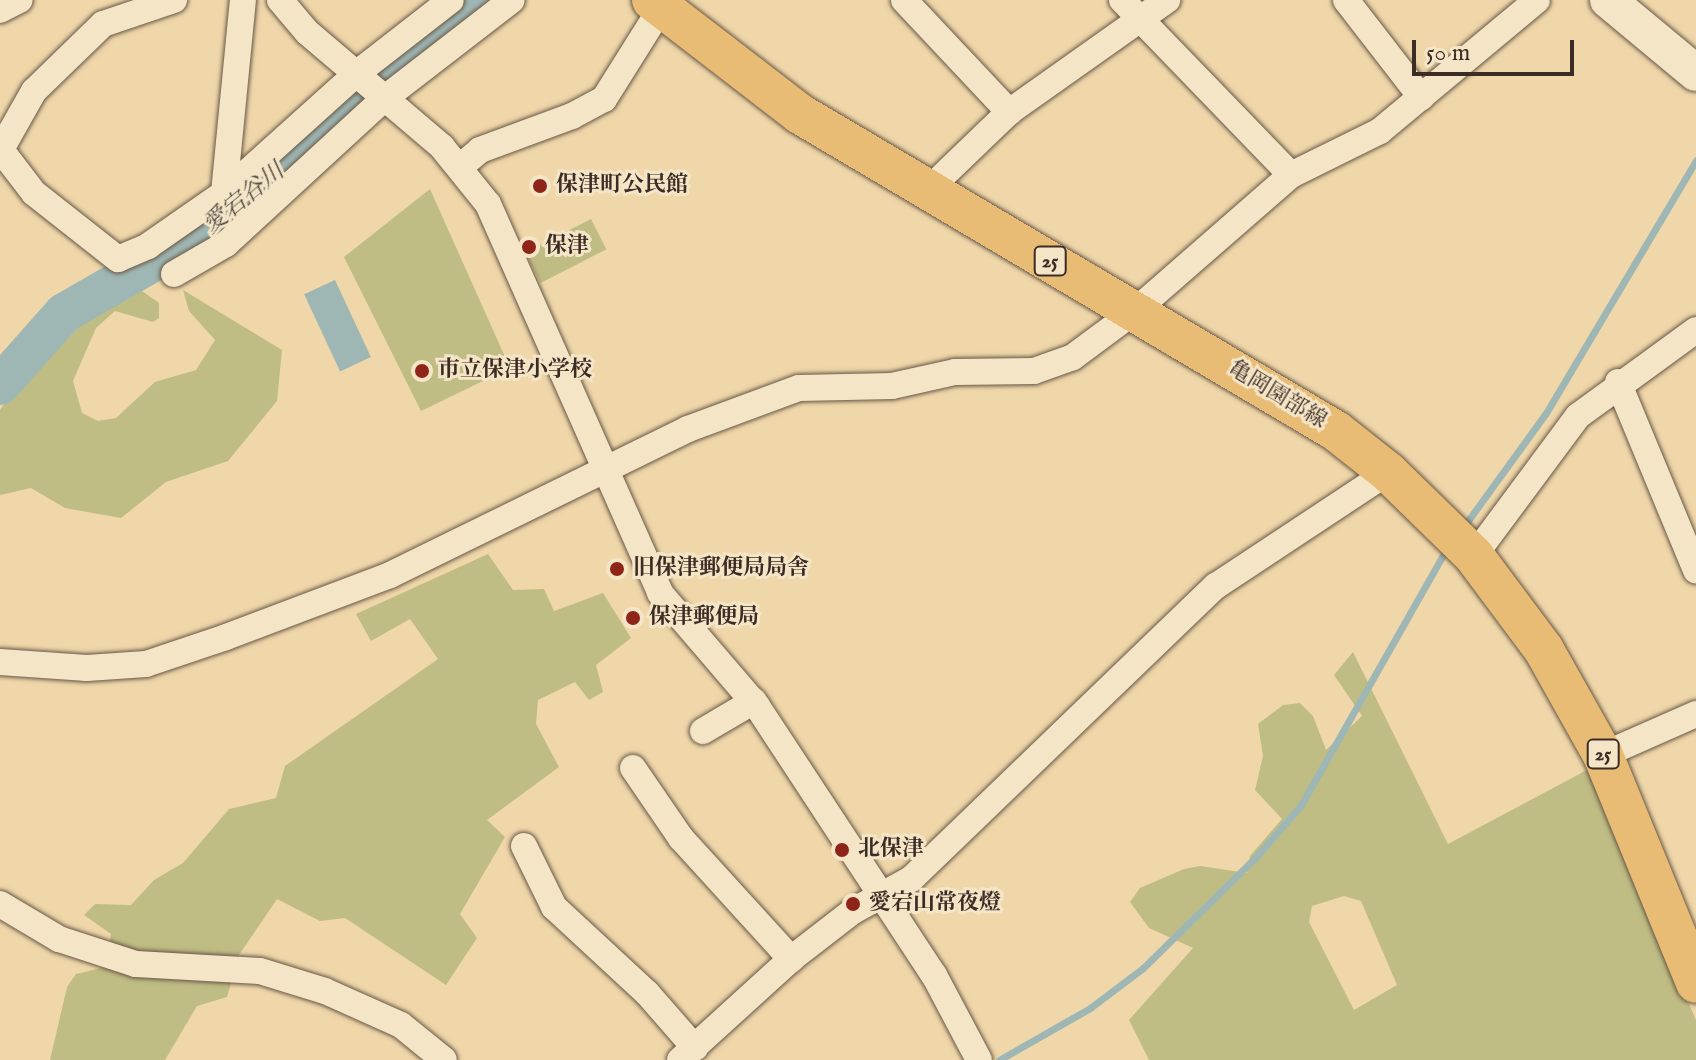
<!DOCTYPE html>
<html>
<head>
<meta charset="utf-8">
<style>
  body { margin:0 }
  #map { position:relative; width:1696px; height:1060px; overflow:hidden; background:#efd7a9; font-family:"IM FELL English","Noto Serif JP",serif }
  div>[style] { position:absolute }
  .green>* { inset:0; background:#bfbd84; transform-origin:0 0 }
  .water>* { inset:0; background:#9fb7b4; transform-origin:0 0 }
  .stream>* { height:7px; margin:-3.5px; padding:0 3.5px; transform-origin:3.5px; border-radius:3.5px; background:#9fb7b4 }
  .river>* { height:40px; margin:-20px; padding:0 20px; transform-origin:20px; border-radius:20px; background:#9fb7b4 }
  .roads { filter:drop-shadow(0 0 2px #685746) drop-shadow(0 0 2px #685746) }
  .street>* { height:26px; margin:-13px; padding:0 13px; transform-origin:13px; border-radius:13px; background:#f5e5c7 }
  .secondary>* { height:36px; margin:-18px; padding:0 18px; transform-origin:18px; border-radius:18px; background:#f5e5c7 }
  .primary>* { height:40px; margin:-20px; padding:0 20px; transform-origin:20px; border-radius:20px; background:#e8bc74 }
  .dots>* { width:22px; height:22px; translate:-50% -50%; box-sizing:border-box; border:4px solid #f5e5c7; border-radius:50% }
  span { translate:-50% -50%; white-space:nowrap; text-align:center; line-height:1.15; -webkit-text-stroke:6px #f5e5c7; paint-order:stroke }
  .shield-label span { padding:2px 6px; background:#f5e5c7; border:2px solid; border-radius:6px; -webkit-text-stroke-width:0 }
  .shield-label { font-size:20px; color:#3b2c25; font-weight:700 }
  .poi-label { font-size:22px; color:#3b2c25; font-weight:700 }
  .left { translate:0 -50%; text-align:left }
  .street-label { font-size:22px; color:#3b2c25 }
  .water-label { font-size:24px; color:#544f49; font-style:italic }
  .scale { position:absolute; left:1412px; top:40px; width:162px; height:36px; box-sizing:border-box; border:4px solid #3b2c25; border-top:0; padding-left:10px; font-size:24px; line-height:28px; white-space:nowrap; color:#3b2c25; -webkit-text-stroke:6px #f5e5c7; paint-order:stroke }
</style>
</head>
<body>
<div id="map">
  <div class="green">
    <i style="clip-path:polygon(430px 189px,510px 368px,421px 411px,344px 257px)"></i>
    <i style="left:591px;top:219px;width:34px;height:74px;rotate:63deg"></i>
    <i style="clip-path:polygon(129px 282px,159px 303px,159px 318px,153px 322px,115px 311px,96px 328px,73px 381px,82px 413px,98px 421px,116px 418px,155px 382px,196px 370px,215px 340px,189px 311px,183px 290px,282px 350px,277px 401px,228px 461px,166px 482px,121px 518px,65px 508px,31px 488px,0 495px,0 410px,33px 358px,95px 304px)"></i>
    <i style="clip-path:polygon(488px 554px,513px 590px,544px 589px,554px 611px,603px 593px,631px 638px,596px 665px,603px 692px,589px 700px,575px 682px,538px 700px,536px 724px,559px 767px,487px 820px,505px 837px,460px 914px,477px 938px,446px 985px,345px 918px,320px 921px,277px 899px,239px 955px,227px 997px,197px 1006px,165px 1060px,50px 1060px,67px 987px,76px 974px,106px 967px,111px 934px,84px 915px,95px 904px,131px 905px,154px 880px,183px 863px,229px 809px,276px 798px,285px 766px,438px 659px,410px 619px,371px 641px,356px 614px)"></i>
    <i style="clip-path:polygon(evenodd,1353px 652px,1448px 844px,1587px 770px,1696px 1020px,1696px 1060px,1149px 1060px,1129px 1020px,1193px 948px,1149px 928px,1130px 902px,1140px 888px,1184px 869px,1200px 866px,1247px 873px,1250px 856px,1282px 819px,1255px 790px,1263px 756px,1258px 724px,1283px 705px,1300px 703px,1313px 716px,1326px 750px,1362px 716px,1334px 675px,1353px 652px,1344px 896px,1361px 901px,1397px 985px,1354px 1010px,1309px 922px,1312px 906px,1344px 896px)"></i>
  </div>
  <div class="water">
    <i style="left:335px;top:280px;width:85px;height:34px;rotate:65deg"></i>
  </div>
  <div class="stream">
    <i style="left:1462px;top:529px;width:143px;rotate:-54.1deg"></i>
    <i style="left:1546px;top:413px;width:294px;rotate:-59.3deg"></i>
    <i style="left:999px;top:1060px;width:105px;rotate:-29.7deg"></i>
    <i style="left:1090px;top:1008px;width:66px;rotate:-37deg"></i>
    <i style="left:1143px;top:968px;width:158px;rotate:-44.5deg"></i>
    <i style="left:1256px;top:857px;width:69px;rotate:-49.1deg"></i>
    <i style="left:1301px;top:805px;width:296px;rotate:-60.4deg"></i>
  </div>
  <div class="river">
    <i style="left:0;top:385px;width:96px;rotate:-48.4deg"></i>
    <i style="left:64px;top:313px;width:177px;rotate:-29.9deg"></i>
    <i style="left:217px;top:225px;width:346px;rotate:-40.5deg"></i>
  </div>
  <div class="roads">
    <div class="street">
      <i style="left:280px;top:0;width:42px;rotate:49.8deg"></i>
      <i style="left:307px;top:32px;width:177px;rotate:40.4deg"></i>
      <i style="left:442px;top:147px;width:73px;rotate:51.1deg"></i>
      <i style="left:488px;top:204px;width:425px;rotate:66.1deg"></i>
      <i style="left:660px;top:593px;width:149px;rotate:49.4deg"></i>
      <i style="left:757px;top:706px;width:322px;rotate:56.7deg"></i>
      <i style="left:934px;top:975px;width:96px;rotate:62.1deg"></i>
      <i style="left:904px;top:0;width:154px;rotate:46.8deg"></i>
      <i style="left:1122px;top:0;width:243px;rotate:46deg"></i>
      <i style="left:1346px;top:0;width:123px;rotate:52.3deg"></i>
      <i style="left:0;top:10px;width:22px;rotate:-27deg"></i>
      <i style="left:1px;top:150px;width:54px;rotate:52.5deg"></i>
      <i style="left:34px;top:193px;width:107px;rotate:38.2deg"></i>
      <i style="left:118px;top:259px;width:33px;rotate:-23deg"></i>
      <i style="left:148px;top:246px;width:93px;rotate:-34.9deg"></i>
      <i style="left:224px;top:193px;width:194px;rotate:-84.4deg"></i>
      <i style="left:0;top:151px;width:69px;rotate:-60.5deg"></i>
      <i style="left:34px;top:91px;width:96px;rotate:-44.2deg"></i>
      <i style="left:103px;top:24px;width:75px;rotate:-18.7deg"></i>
      <i style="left:461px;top:166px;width:25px;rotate:-40deg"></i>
      <i style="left:480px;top:150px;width:98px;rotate:-20.3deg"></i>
      <i style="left:572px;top:116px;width:36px;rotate:-28deg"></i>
      <i style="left:604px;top:99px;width:107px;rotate:-57.9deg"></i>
      <i style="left:928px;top:190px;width:112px;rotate:-43.9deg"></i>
      <i style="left:1009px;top:112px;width:194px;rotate:-35.3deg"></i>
      <i style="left:224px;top:193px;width:178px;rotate:-42deg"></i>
      <i style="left:356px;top:74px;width:120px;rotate:-37.9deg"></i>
      <i style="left:174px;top:274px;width:60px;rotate:-30deg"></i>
      <i style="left:226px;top:244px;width:216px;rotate:-42.6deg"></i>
      <i style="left:385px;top:98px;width:160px;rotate:-37.7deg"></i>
      <i style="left:1618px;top:382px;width:204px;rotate:67.5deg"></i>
      <i style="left:1474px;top:556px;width:174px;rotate:-53.4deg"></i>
      <i style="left:1578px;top:416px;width:146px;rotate:-36.1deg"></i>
      <i style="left:0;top:662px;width:87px;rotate:3.9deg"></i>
      <i style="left:87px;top:668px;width:59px;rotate:-3.9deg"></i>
      <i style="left:146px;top:664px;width:84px;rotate:-18.6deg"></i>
      <i style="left:226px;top:637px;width:175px;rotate:-20.7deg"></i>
      <i style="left:390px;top:575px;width:332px;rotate:-26.1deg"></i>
      <i style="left:688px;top:429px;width:118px;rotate:-20.3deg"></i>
      <i style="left:799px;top:388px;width:93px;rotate:-1.2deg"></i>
      <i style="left:892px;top:386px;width:65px;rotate:-12.5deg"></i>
      <i style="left:955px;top:372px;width:79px;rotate:-0.7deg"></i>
      <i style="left:1034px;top:371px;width:41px;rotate:-19.7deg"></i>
      <i style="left:1073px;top:357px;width:77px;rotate:-36.6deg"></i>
      <i style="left:1135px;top:311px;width:207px;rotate:-41.1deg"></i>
      <i style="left:1291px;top:175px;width:99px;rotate:-26.3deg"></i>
      <i style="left:1380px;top:131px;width:204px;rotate:-39.8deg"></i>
      <i style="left:703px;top:731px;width:59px;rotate:-30.5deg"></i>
      <i style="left:1603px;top:755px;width:102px;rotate:-23.8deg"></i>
      <i style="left:633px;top:768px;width:85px;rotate:55.6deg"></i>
      <i style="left:681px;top:838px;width:164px;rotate:47.7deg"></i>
      <i style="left:524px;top:846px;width:68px;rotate:63.8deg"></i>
      <i style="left:554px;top:907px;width:127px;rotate:42.8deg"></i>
      <i style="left:647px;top:993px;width:73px;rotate:48.9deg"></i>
      <i style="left:0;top:904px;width:69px;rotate:30.7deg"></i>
      <i style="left:59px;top:939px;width:81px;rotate:18deg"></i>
      <i style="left:136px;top:964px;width:124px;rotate:3.2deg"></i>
      <i style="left:260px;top:971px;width:68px;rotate:17.1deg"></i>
      <i style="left:325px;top:991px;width:83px;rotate:24.1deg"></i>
      <i style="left:401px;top:1025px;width:55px;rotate:39.1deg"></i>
      <i style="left:680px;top:1060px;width:150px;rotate:-42.3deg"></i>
      <i style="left:791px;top:959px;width:78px;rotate:-37.7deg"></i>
      <i style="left:853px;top:911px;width:66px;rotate:-28.9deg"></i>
      <i style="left:911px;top:879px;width:423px;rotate:-43.9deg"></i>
      <i style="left:1216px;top:586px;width:206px;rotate:-33.5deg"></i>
    </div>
    <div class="secondary">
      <i style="left:1608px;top:0;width:114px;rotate:39.7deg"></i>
    </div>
    <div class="primary">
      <i style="left:652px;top:0;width:187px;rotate:37.6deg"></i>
      <i style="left:800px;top:114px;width:623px;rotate:30.6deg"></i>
      <i style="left:1336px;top:431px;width:66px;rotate:38.3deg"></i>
      <i style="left:1388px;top:472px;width:120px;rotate:44.3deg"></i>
      <i style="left:1474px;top:556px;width:117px;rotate:53.3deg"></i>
      <i style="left:1544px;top:650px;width:120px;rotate:60.7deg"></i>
      <i style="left:1603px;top:755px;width:246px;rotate:67.8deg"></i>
    </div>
  </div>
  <div class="dots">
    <i style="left:540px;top:186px;background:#8f2418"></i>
    <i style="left:529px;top:247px;background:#8f2418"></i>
    <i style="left:422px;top:371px;background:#8f2418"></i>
    <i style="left:617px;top:569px;background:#8f2418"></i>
    <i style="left:633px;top:618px;background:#8f2418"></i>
    <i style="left:842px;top:850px;background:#8f2418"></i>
    <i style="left:853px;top:904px;background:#8f2418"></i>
  </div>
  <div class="shield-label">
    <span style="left:1050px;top:261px">25</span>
    <span style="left:1603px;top:754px">25</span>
  </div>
  <div class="poi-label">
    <span class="left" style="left:556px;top:186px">保津町公民館</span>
    <span class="left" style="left:545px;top:247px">保津</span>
    <span class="left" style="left:438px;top:371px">市立保津小学校</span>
    <span class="left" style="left:633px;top:569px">旧保津郵便局局舎</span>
    <span class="left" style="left:649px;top:618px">保津郵便局</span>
    <span class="left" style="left:858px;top:850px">北保津</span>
    <span class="left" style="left:869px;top:904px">愛宕山常夜燈</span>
  </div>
  <div class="street-label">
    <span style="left:1277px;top:395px;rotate:31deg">亀岡園部線</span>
  </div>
  <div class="water-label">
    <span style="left:244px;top:199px;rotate:-39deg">愛宕谷川</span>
  </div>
  <div class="scale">50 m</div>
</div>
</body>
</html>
